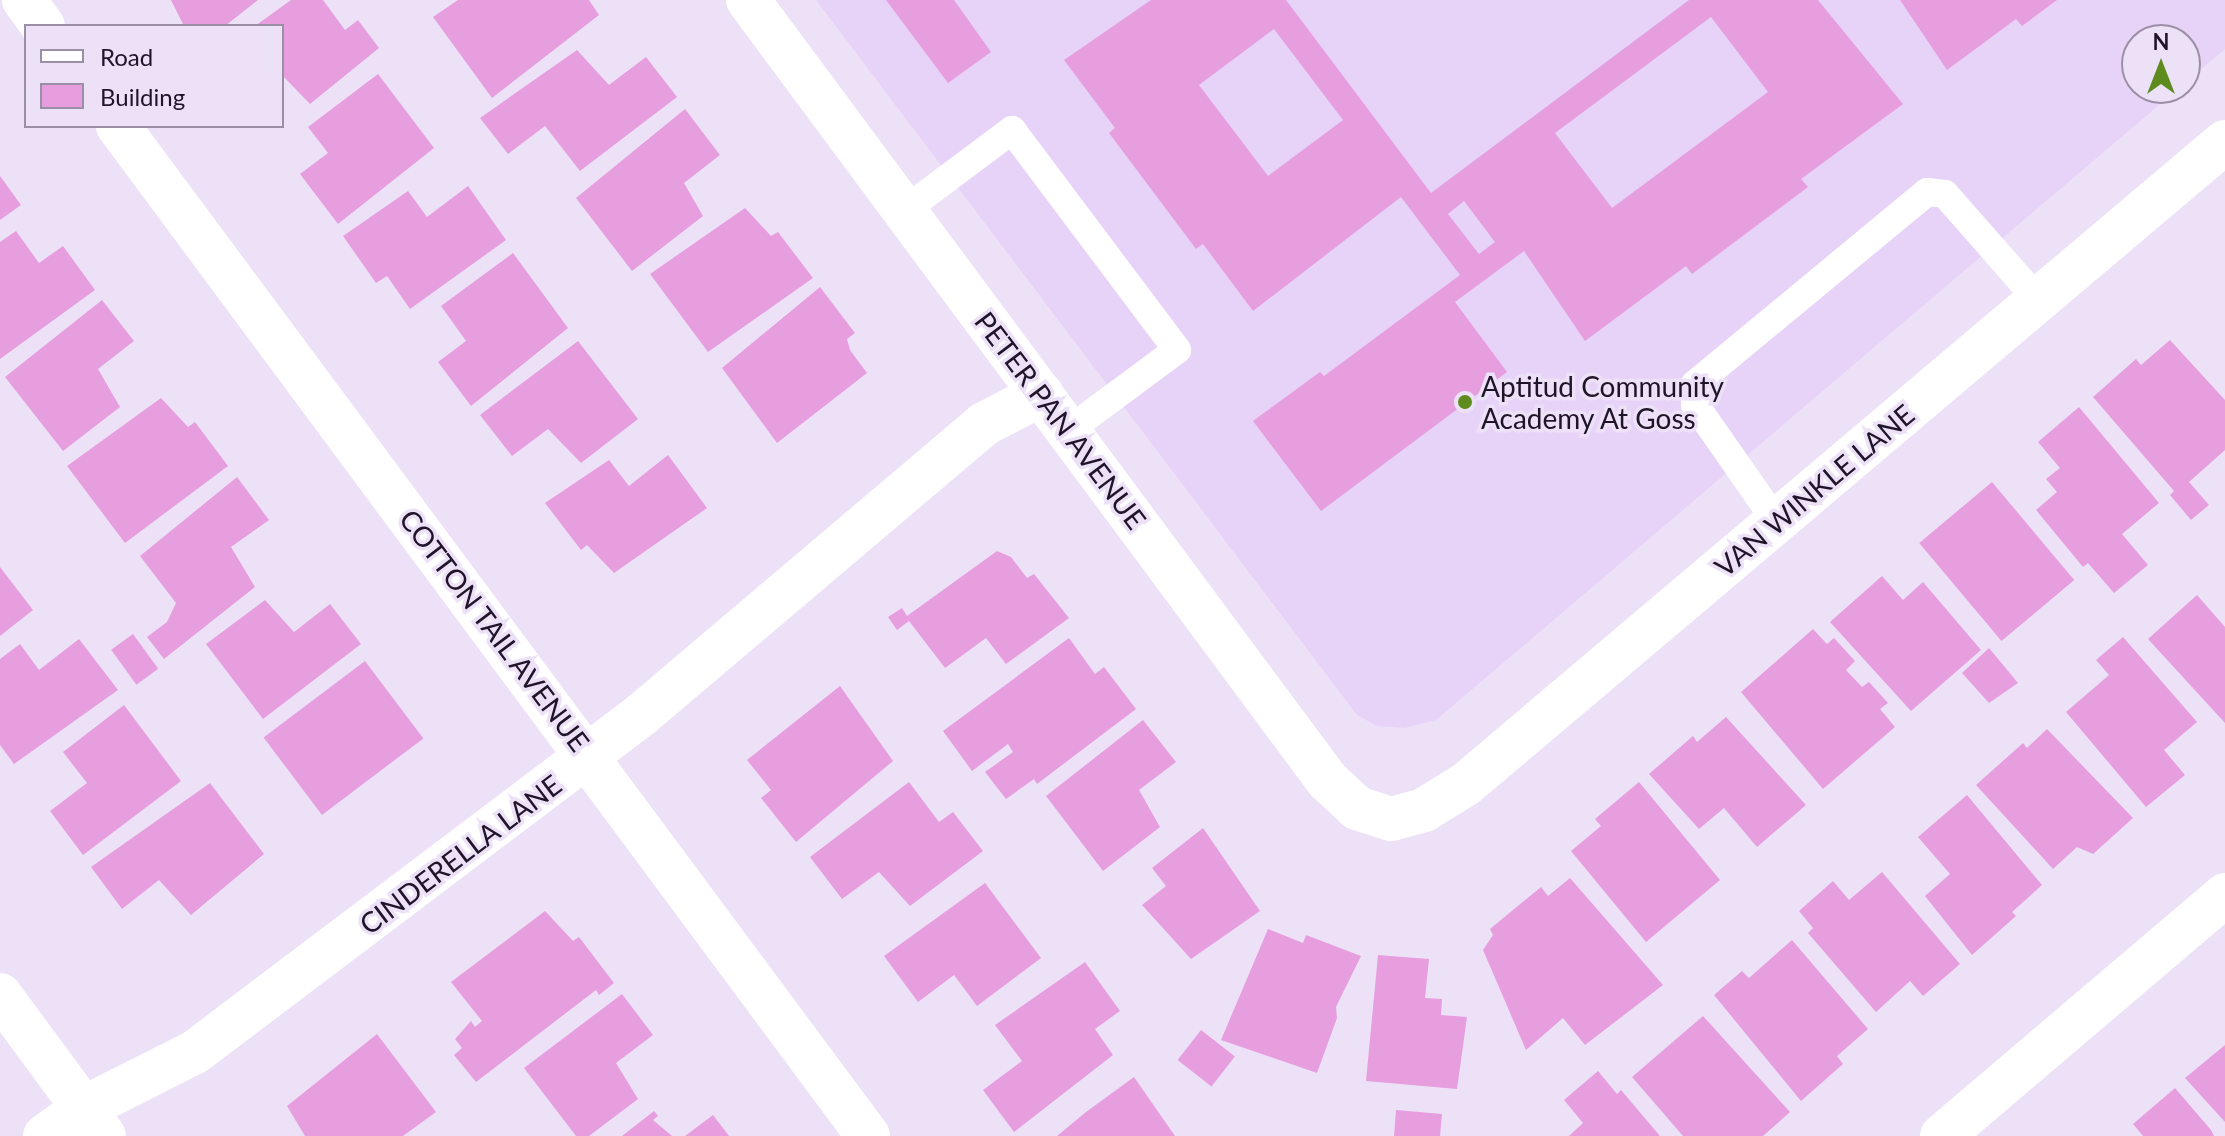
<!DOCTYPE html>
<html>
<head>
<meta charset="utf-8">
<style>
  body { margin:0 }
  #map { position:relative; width:2225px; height:1136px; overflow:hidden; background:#ede1f8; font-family:Lato,sans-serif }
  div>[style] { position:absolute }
  .built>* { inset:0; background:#e7d2f8 }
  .building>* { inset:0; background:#e69edf; transform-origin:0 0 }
  .service>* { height:28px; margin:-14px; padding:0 14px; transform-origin:14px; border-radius:14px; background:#fff }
  .minor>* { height:44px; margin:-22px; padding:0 22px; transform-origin:22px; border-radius:22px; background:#fff }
  .secondary>* { height:44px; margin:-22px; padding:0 22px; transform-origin:22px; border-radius:22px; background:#fff }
  .dots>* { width:22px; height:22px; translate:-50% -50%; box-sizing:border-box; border:4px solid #ede1f8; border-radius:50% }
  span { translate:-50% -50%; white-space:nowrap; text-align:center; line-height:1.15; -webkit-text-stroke:7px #ede1f8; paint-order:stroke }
  .poi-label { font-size:28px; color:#1f1428 }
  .left { translate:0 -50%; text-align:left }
  .street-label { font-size:28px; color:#1f1428 }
  .legend { position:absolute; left:24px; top:24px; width:260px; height:104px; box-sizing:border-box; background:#ede1f8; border:2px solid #9b8fa5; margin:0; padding:10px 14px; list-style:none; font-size:24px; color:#1f1428 }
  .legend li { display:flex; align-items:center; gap:16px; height:40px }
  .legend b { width:40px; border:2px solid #9b8fa5 }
  .north { position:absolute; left:2121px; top:24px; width:80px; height:80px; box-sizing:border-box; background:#ede1f8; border:2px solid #9b8fa5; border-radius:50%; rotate:0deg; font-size:22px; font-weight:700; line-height:32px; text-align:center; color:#1f1428 }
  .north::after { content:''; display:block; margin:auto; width:28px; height:36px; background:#5e8b1d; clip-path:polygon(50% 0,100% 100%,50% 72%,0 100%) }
</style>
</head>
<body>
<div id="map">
  <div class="built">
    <i style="clip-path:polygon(816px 0,2225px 0,2225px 49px,2185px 83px,2185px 40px,2137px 40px,2137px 88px,2179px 88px,1436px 720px,1405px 728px,1377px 726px,1357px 715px)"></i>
  </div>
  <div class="building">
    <i style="clip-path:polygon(171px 0,258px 0,225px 26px,184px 26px)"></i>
    <i style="clip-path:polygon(291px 0,323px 0,345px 30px,358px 20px,379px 48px,310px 104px,282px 75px,282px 26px,255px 26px)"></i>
    <i style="clip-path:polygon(458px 0,589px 0,599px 15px,492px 98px,433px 17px)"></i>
    <i style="clip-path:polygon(886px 0,954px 0,991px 52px,948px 83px)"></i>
    <i style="clip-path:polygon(evenodd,1151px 0,1286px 0,1431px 193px,1689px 0,1818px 0,1903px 104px,1801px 179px,1808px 187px,1692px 274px,1686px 266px,1585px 341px,1524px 251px,1455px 302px,1507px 372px,1321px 511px,1253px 421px,1320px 372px,1324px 376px,1460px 275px,1401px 197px,1253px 311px,1203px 244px,1196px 249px,1109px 133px,1115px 128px,1064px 60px,1151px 0,1711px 17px,1768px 92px,1612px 208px,1555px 133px,1711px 17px,1151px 0,1274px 29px,1343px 120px,1268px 176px,1199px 85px,1274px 29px,1151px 0,1464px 201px,1495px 242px,1479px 254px,1448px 214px,1464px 201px)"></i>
    <i style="clip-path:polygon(1900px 0,2057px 0,2022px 26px,2016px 19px,1947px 70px)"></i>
    <i style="clip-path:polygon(577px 50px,609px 85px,646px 57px,677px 97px,580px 171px,545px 126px,508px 154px,480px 118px)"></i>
    <i style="clip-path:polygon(378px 74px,434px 148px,338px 224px,300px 174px,328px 153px,308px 127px)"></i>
    <i style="clip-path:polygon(685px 109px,720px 155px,684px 183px,703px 216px,632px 271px,576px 198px)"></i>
    <i style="clip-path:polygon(0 176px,21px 205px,0 220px)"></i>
    <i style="clip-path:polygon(468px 186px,506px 240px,410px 309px,387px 276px,376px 283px,343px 236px,408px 191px,427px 217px)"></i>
    <i style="clip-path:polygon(745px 208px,771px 236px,778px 232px,813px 278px,708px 352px,650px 274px)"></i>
    <i style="clip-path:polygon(16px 231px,39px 263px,63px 246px,95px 290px,0 359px,0 242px)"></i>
    <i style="clip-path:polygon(513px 253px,568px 328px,471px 406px,438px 362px,466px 341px,441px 306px)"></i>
    <i style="clip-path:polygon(820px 287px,855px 333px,847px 339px,850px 350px,867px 373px,777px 443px,722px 368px)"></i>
    <i style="clip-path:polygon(102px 300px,134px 341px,98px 369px,120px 407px,63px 451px,5px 377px)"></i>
    <i style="clip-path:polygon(2170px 340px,2225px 400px,2225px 450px,2189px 482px,2209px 505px,2191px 520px,2170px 495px,2174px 491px,2093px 397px,2136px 359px,2141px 365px)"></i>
    <i style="clip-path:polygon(578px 341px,638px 419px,581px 463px,548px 429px,512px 456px,480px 415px)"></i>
    <i style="clip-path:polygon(161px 398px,188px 427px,195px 422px,228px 466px,125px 543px,67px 466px)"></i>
    <i style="clip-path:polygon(2079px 407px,2159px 503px,2122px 534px,2148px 565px,2114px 593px,2088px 563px,2083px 567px,2036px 510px,2057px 492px,2046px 479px,2060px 468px,2038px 442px)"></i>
    <i style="clip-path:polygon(668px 455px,707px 508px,614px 573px,587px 545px,581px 550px,545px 503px,609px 460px,629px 486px)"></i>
    <i style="clip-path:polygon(237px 477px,269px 520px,231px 547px,255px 587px,164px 659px,147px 637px,167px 622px,176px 603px,140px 556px)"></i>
    <i style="left:1992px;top:482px;width:128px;height:95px;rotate:50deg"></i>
    <i style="clip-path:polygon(997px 551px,1011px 557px,1027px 578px,1034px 574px,1069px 618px,1006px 664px,986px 638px,945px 668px,909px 621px,897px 630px,888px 617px,902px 608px,907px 616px)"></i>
    <i style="clip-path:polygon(0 567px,33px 610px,0 636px)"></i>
    <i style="clip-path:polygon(1882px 576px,1903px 600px,1923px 582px,1981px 650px,1911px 711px,1830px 622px)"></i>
    <i style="clip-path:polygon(2197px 595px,2225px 627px,2225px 723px,2148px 639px)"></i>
    <i style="clip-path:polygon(265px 600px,294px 632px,330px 604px,361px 644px,263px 719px,206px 644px)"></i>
    <i style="clip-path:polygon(1813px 629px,1827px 644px,1834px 638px,1855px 661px,1846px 670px,1862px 687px,1869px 682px,1888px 703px,1880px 709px,1895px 727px,1823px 789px,1741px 692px)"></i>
    <i style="left:133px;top:634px;width:43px;height:27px;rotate:54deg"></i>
    <i style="clip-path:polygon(2123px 637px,2197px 722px,2164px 750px,2185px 775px,2146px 807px,2066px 712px,2109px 675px,2096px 660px)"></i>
    <i style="clip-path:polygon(1069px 638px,1095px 674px,1104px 667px,1136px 709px,1037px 784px,1034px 779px,1006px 799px,985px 772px,1013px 752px,1008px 744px,972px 771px,943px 731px)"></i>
    <i style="clip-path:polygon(79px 639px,118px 690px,14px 764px,0 745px,0 659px,20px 644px,39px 670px)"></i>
    <i style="clip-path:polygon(1989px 648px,2018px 683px,1989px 703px,1962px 673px)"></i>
    <i style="left:365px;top:661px;width:97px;height:127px;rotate:53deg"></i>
    <i style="clip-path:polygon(840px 686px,893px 761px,796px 842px,761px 798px,771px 790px,747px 760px)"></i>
    <i style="clip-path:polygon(124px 705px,181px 781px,83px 855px,50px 811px,87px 783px,63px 752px)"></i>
    <i style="clip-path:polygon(1726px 717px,1806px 805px,1757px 847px,1724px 808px,1699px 829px,1649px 774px,1693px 736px,1697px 742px)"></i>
    <i style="clip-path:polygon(1143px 720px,1176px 762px,1139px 790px,1160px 827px,1103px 871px,1046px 796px)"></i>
    <i style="clip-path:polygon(2047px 729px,2133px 818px,2093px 854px,2077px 847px,2053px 869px,1976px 785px,2023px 743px,2027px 748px)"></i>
    <i style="clip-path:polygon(909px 782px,939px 822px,953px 812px,983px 851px,910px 906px,879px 872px,842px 899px,810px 857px)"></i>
    <i style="clip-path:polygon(1639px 782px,1720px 880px,1646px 942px,1571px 851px,1601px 826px,1595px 819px)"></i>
    <i style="clip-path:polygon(210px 783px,264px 854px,191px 915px,159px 880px,122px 909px,91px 867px)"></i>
    <i style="clip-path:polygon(1967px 795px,2042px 885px,2012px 912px,2016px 916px,1972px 955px,1925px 896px,1950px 874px,1918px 837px)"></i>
    <i style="clip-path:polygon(1203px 828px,1260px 911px,1191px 959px,1142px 905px,1166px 886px,1152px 868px)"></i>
    <i style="clip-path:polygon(1882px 872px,1960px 964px,1923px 996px,1910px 981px,1876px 1012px,1808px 933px,1813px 928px,1799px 911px,1833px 881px,1849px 900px)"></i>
    <i style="clip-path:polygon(1570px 878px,1663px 985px,1585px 1045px,1563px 1018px,1526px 1050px,1483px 950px,1493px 935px,1490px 929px,1541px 887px,1548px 896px)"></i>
    <i style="clip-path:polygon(985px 883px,1041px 958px,977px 1006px,954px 975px,918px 1002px,884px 956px)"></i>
    <i style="clip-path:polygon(545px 911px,573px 941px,579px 937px,614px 983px,599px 995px,596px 990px,476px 1082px,454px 1055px,462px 1048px,455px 1039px,471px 1021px,475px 1027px,482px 1021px,451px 982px)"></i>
    <i style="clip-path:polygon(1268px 929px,1303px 943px,1306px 935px,1361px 956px,1336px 1007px,1337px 1018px,1317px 1073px,1221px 1040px)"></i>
    <i style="clip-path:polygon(1792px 940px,1868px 1029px,1837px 1056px,1843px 1064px,1801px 1101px,1714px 995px,1742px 971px,1749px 978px)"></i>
    <i style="clip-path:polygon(1378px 955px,1429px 959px,1425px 998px,1442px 999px,1441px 1015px,1467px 1017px,1457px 1089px,1366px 1081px)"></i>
    <i style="clip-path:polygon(1085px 962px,1120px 1011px,1095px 1029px,1113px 1055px,1014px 1132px,983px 1090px,1022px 1061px,995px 1025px)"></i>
    <i style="clip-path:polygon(622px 994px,653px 1035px,616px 1063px,638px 1099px,589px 1136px,576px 1136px,524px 1068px)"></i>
    <i style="clip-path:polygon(1703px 1016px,1790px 1112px,1763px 1136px,1683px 1136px,1632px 1077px)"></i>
    <i style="left:1201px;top:1030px;width:43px;height:38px;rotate:38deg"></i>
    <i style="clip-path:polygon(377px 1034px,436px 1112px,403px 1136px,305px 1136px,287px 1106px)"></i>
    <i style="clip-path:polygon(2225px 1045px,2225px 1122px,2185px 1078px)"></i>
    <i style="clip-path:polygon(1598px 1071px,1617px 1094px,1621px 1090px,1660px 1136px,1569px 1136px,1583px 1123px,1564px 1100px)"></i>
    <i style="clip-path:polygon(1134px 1077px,1175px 1136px,1057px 1136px,1086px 1112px)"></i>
    <i style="clip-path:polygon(2175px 1088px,2211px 1130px,2214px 1136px,2143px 1136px,2133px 1124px)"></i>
    <i style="clip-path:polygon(1396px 1110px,1442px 1114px,1440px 1136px,1394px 1136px)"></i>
    <i style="clip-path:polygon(654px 1111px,658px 1116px,653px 1120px,672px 1136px,622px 1136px)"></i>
    <i style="clip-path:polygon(713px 1115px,729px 1136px,685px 1136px)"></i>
  </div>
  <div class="service">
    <i style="left:905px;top:210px;width:134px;rotate:-36.8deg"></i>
    <i style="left:1012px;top:130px;width:275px;rotate:53.1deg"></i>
    <i style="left:1177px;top:350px;width:134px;rotate:143.5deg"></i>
    <i style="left:1776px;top:521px;width:141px;rotate:-124.9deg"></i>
    <i style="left:1695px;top:405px;width:21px;rotate:-90deg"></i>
    <i style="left:1695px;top:384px;width:301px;rotate:-39.6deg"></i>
    <i style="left:1927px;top:192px;width:18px;rotate:6deg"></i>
    <i style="left:1945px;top:194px;width:142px;rotate:48.7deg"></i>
  </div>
  <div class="minor">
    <i style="left:24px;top:0;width:32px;rotate:54deg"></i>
    <i style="left:748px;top:0;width:971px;rotate:53.41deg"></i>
    <i style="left:1327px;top:780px;width:41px;rotate:43deg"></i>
    <i style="left:1357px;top:808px;width:36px;rotate:18deg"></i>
    <i style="left:1391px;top:819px;width:34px;rotate:-15deg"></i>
    <i style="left:1424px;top:810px;width:49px;rotate:-31.8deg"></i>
    <i style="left:1466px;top:784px;width:994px;rotate:-40.23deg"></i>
    <i style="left:118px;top:126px;width:1258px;rotate:53.4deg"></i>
    <i style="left:45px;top:1136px;width:48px;rotate:-35.7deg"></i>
    <i style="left:84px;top:1108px;width:124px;rotate:-26.8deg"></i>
    <i style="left:195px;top:1052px;width:559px;rotate:-37.07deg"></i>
    <i style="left:641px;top:715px;width:450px;rotate:-40.3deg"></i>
    <i style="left:984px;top:424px;width:65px;rotate:-27.3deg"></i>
    <i style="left:1942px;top:1136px;width:372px;rotate:-40.4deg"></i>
  </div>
  <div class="secondary">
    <i style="left:0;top:995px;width:175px;rotate:53.6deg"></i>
  </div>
  <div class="dots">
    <i style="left:1465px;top:402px;background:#5e8b1d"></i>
  </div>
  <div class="poi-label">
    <span class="left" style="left:1481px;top:402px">Aptitud Community<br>Academy At Goss</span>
  </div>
  <div class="street-label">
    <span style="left:1061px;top:420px;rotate:53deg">PETER PAN AVENUE</span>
    <span style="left:1814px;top:490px;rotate:-40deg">VAN WINKLE LANE</span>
    <span style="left:495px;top:630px;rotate:53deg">COTTON TAIL AVENUE</span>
    <span style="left:460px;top:854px;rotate:-37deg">CINDERELLA LANE</span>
  </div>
  <ul class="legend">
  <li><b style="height:10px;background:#fff"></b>Road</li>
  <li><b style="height:22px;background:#e69edf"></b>Building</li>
  </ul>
  <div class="north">N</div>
</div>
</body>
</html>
